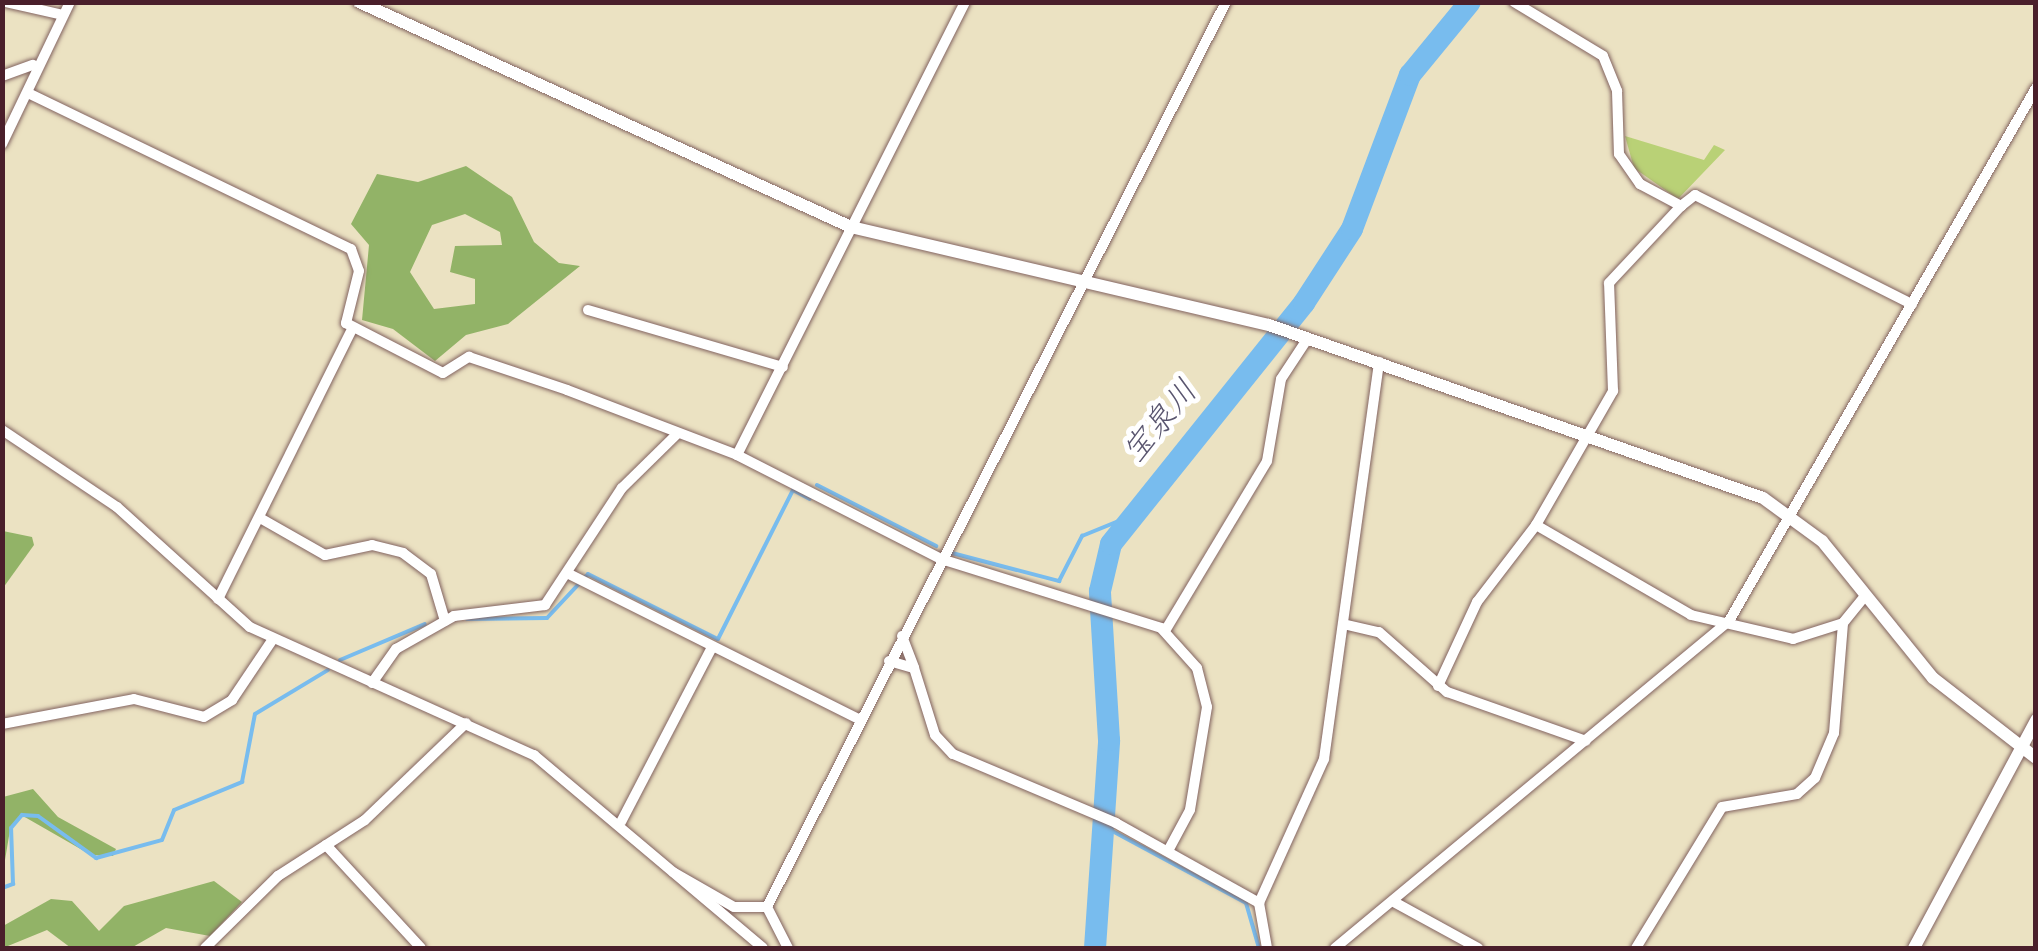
<!DOCTYPE html>
<html>
<head>
<meta charset="utf-8">
<style>
  body { margin:0 }
  #map { position:relative; width:2038px; height:951px; overflow:hidden; background:#ebe2c2; font-family:"Balsamiq Sans","Klee One",sans-serif }
  div>[style] { position:absolute }
  .green>* { inset:0; background:#b9d176 }
  .forest>* { inset:0; background:#92b367 }
  .stream>* { height:4px; margin:-2px; padding:0 2px; transform-origin:2px; border-radius:2px; background:#78bcee }
  .river>* { height:22px; margin:-11px; padding:0 11px; transform-origin:11px; border-radius:11px; background:#78bcee }
  .roads { filter:drop-shadow(0 0 2px #826360) drop-shadow(0 0 2px #826360) }
  .minor>* { height:10px; margin:-5px; padding:0 5px; transform-origin:5px; border-radius:5px; background:#fff }
  .tertiary>* { height:12px; margin:-6px; padding:0 6px; transform-origin:6px; border-radius:6px; background:#fff }
  span { translate:-50% -50%; white-space:nowrap; text-align:center; line-height:1.15; -webkit-text-stroke:10px #fff; paint-order:stroke }
  .water-label { font-size:32px; color:#5a566f; font-style:italic }
  .frame { position:absolute; inset:0; border:5px solid #4a1f2b; pointer-events:none }
</style>
</head>
<body>
<div id="map">
  <div class="green">
    <i style="clip-path:polygon(1625px 136px,1704px 160px,1714px 145px,1725px 150px,1678px 199px,1634px 168px)"></i>
  </div>
  <div class="forest">
    <i style="clip-path:polygon(evenodd,466px 166px,512px 197px,534px 242px,559px 263px,580px 266px,508px 324px,466px 335px,435px 361px,393px 329px,362px 320px,369px 245px,351px 224px,377px 174px,418px 182px,466px 166px,465px 214px,500px 232px,502px 245px,455px 246px,450px 272px,475px 279px,475px 304px,434px 309px,410px 272px,432px 225px,465px 214px)"></i>
    <i style="clip-path:polygon(3px 531px,32px 537px,34px 545px,3px 588px)"></i>
    <i style="clip-path:polygon(33px 789px,58px 817px,116px 849px,113px 856px,91px 855px,23px 816px,10px 830px,3px 872px,3px 797px)"></i>
    <i style="clip-path:polygon(214px 881px,242px 902px,210px 936px,166px 928px,131px 948px,71px 948px,47px 930px,3px 948px,3px 926px,51px 899px,72px 901px,99px 931px,124px 906px)"></i>
  </div>
  <div class="stream">
    <i style="left:817px;top:485px;width:134px;rotate:27.1deg"></i>
    <i style="left:952px;top:553px;width:111px;rotate:14.7deg"></i>
    <i style="left:1059px;top:581px;width:51px;rotate:-62.9deg"></i>
    <i style="left:1082px;top:536px;width:48px;rotate:-22.2deg"></i>
    <i style="left:467px;top:619px;width:80px;rotate:-0.7deg"></i>
    <i style="left:547px;top:618px;width:60px;rotate:-47deg"></i>
    <i style="left:588px;top:574px;width:145px;rotate:26.6deg"></i>
    <i style="left:718px;top:639px;width:167px;rotate:-63.3deg"></i>
    <i style="left:793px;top:490px;width:19px;rotate:28deg"></i>
    <i style="left:340px;top:660px;width:92px;rotate:-23deg"></i>
    <i style="left:1103px;top:826px;width:162px;rotate:28.3deg"></i>
    <i style="left:1246px;top:903px;width:47px;rotate:73.9deg"></i>
    <i style="left:2px;top:888px;width:12px;rotate:-20deg"></i>
    <i style="left:13px;top:884px;width:56px;rotate:-92deg"></i>
    <i style="left:11px;top:828px;width:17px;rotate:-50deg"></i>
    <i style="left:22px;top:815px;width:16px;rotate:4deg"></i>
    <i style="left:38px;top:816px;width:72px;rotate:35.9deg"></i>
    <i style="left:96px;top:858px;width:68px;rotate:-15.3deg"></i>
    <i style="left:162px;top:840px;width:32px;rotate:-68deg"></i>
    <i style="left:174px;top:810px;width:74px;rotate:-22.4deg"></i>
    <i style="left:242px;top:782px;width:69px;rotate:-79.2deg"></i>
    <i style="left:255px;top:714px;width:85px;rotate:-31.1deg"></i>
  </div>
  <div class="river">
    <i style="left:1095px;top:948px;width:208px;rotate:-86.1deg"></i>
    <i style="left:1109px;top:740px;width:149px;rotate:-93.5deg"></i>
    <i style="left:1100px;top:591px;width:48px;rotate:-76.8deg"></i>
    <i style="left:1111px;top:544px;width:309px;rotate:-51.3deg"></i>
    <i style="left:1304px;top:303px;width:88px;rotate:-57deg"></i>
    <i style="left:1352px;top:229px;width:165px;rotate:-69.4deg"></i>
    <i style="left:1410px;top:75px;width:94px;rotate:-50.6deg"></i>
  </div>
  <div class="roads">
    <div class="minor">
      <i style="left:6px;top:2px;width:58px;rotate:12.8deg"></i>
      <i style="left:1514px;top:2px;width:104px;rotate:31.2deg"></i>
      <i style="left:1603px;top:56px;width:38px;rotate:68deg"></i>
      <i style="left:1617px;top:91px;width:63px;rotate:88.2deg"></i>
      <i style="left:1619px;top:154px;width:37px;rotate:55deg"></i>
      <i style="left:1640px;top:184px;width:47px;rotate:28.2deg"></i>
      <i style="left:1681px;top:206px;width:18px;rotate:-38deg"></i>
      <i style="left:1695px;top:195px;width:243px;rotate:26.7deg"></i>
      <i style="left:2px;top:76px;width:33px;rotate:-20deg"></i>
      <i style="left:28px;top:93px;width:359px;rotate:25.8deg"></i>
      <i style="left:351px;top:249px;width:23px;rotate:70deg"></i>
      <i style="left:359px;top:271px;width:54px;rotate:104deg"></i>
      <i style="left:346px;top:323px;width:109px;rotate:27.3deg"></i>
      <i style="left:443px;top:373px;width:31px;rotate:-32deg"></i>
      <i style="left:469px;top:357px;width:103px;rotate:18.6deg"></i>
      <i style="left:567px;top:390px;width:182px;rotate:20.9deg"></i>
      <i style="left:737px;top:455px;width:229px;rotate:27deg"></i>
      <i style="left:941px;top:559px;width:231px;rotate:17.4deg"></i>
      <i style="left:1161px;top:628px;width:54px;rotate:48deg"></i>
      <i style="left:1197px;top:668px;width:40px;rotate:75.6deg"></i>
      <i style="left:1207px;top:707px;width:104px;rotate:99.4deg"></i>
      <i style="left:1190px;top:810px;width:47px;rotate:118.2deg"></i>
      <i style="left:2px;top:144px;width:157px;rotate:-64.4deg"></i>
      <i style="left:588px;top:310px;width:203px;rotate:16.3deg"></i>
      <i style="left:2px;top:430px;width:138px;rotate:33.8deg"></i>
      <i style="left:117px;top:507px;width:179px;rotate:42.1deg"></i>
      <i style="left:250px;top:627px;width:312px;rotate:24.3deg"></i>
      <i style="left:534px;top:755px;width:299px;rotate:40.1deg"></i>
      <i style="left:737px;top:455px;width:507px;rotate:-63.28deg"></i>
      <i style="left:260px;top:518px;width:75px;rotate:29.6deg"></i>
      <i style="left:325px;top:555px;width:48px;rotate:-12deg"></i>
      <i style="left:372px;top:545px;width:32px;rotate:14deg"></i>
      <i style="left:403px;top:553px;width:35px;rotate:37deg"></i>
      <i style="left:431px;top:574px;width:49px;rotate:73.4deg"></i>
      <i style="left:1536px;top:525px;width:179px;rotate:30.1deg"></i>
      <i style="left:1691px;top:615px;width:105px;rotate:13.2deg"></i>
      <i style="left:1793px;top:639px;width:52px;rotate:-17.7deg"></i>
      <i style="left:567px;top:573px;width:328px;rotate:26.6deg"></i>
      <i style="left:218px;top:599px;width:301px;rotate:-63.6deg"></i>
      <i style="left:1343px;top:624px;width:37px;rotate:13deg"></i>
      <i style="left:1379px;top:632px;width:91px;rotate:41.4deg"></i>
      <i style="left:1447px;top:692px;width:147px;rotate:19.4deg"></i>
      <i style="left:1165px;top:631px;width:198px;rotate:-59deg"></i>
      <i style="left:1267px;top:461px;width:83px;rotate:-80.3deg"></i>
      <i style="left:1281px;top:379px;width:49px;rotate:-56.6deg"></i>
      <i style="left:902px;top:636px;width:34px;rotate:69deg"></i>
      <i style="left:889px;top:661px;width:26px;rotate:16deg"></i>
      <i style="left:914px;top:668px;width:70px;rotate:72.6deg"></i>
      <i style="left:935px;top:735px;width:26px;rotate:47deg"></i>
      <i style="left:953px;top:754px;width:177px;rotate:22.9deg"></i>
      <i style="left:1116px;top:823px;width:164px;rotate:29.2deg"></i>
      <i style="left:372px;top:683px;width:42px;rotate:-54.8deg"></i>
      <i style="left:396px;top:649px;width:67px;rotate:-29.6deg"></i>
      <i style="left:454px;top:616px;width:92px;rotate:-6.9deg"></i>
      <i style="left:545px;top:605px;width:140px;rotate:-56.7deg"></i>
      <i style="left:622px;top:488px;width:76px;rotate:-44.5deg"></i>
      <i style="left:1438px;top:686px;width:93px;rotate:-65.1deg"></i>
      <i style="left:1477px;top:602px;width:97px;rotate:-52.5deg"></i>
      <i style="left:1536px;top:525px;width:155px;rotate:-60.1deg"></i>
      <i style="left:1613px;top:391px;width:108px;rotate:-92.1deg"></i>
      <i style="left:1609px;top:283px;width:105px;rotate:-46.9deg"></i>
      <i style="left:2px;top:724px;width:134px;rotate:-10.7deg"></i>
      <i style="left:134px;top:699px;width:72px;rotate:14.4deg"></i>
      <i style="left:204px;top:717px;width:33px;rotate:-31deg"></i>
      <i style="left:232px;top:700px;width:73px;rotate:-56.1deg"></i>
      <i style="left:621px;top:822px;width:197px;rotate:-62.5deg"></i>
      <i style="left:326px;top:845px;width:140px;rotate:47.3deg"></i>
      <i style="left:673px;top:872px;width:70px;rotate:29.8deg"></i>
      <i style="left:734px;top:907px;width:33px"></i>
      <i style="left:767px;top:907px;width:46px;rotate:62.9deg"></i>
      <i style="left:1394px;top:902px;width:96px;rotate:28.7deg"></i>
      <i style="left:767px;top:907px;width:1015px;rotate:-63.11deg"></i>
      <i style="left:205px;top:948px;width:103px;rotate:-44.6deg"></i>
      <i style="left:278px;top:876px;width:103px;rotate:-32.8deg"></i>
      <i style="left:365px;top:820px;width:140px;rotate:-43.8deg"></i>
      <i style="left:1267px;top:948px;width:46px;rotate:-100.1deg"></i>
      <i style="left:1259px;top:903px;width:158px;rotate:-65.7deg"></i>
      <i style="left:1324px;top:759px;width:401px;rotate:-82.1deg"></i>
      <i style="left:1335px;top:948px;width:512px;rotate:-39.69deg"></i>
      <i style="left:1729px;top:621px;width:615px;rotate:-60.06deg"></i>
      <i style="left:1636px;top:948px;width:165px;rotate:-58.6deg"></i>
      <i style="left:1722px;top:807px;width:76px;rotate:-9.8deg"></i>
      <i style="left:1797px;top:794px;width:24px;rotate:-42deg"></i>
      <i style="left:1815px;top:778px;width:49px;rotate:-67.1deg"></i>
      <i style="left:1834px;top:733px;width:110px;rotate:-85.3deg"></i>
      <i style="left:1843px;top:623px;width:35px;rotate:-51deg"></i>
    </div>
    <div class="tertiary">
      <i style="left:359px;top:2px;width:541px;rotate:24.58deg"></i>
      <i style="left:851px;top:227px;width:429px;rotate:13.2deg"></i>
      <i style="left:1269px;top:325px;width:523px;rotate:19.3deg"></i>
      <i style="left:1763px;top:498px;width:73px;rotate:36.1deg"></i>
      <i style="left:1822px;top:541px;width:176px;rotate:51deg"></i>
      <i style="left:1933px;top:678px;width:130px;rotate:37.8deg"></i>
      <i style="left:1914px;top:948px;width:259px;rotate:-61.8deg"></i>
    </div>
  </div>
  <div class="water-label">
    <span style="left:1161px;top:422px;rotate:-50deg">宝泉川</span>
  </div>
  <div class="frame"></div>
</div>
</body>
</html>
